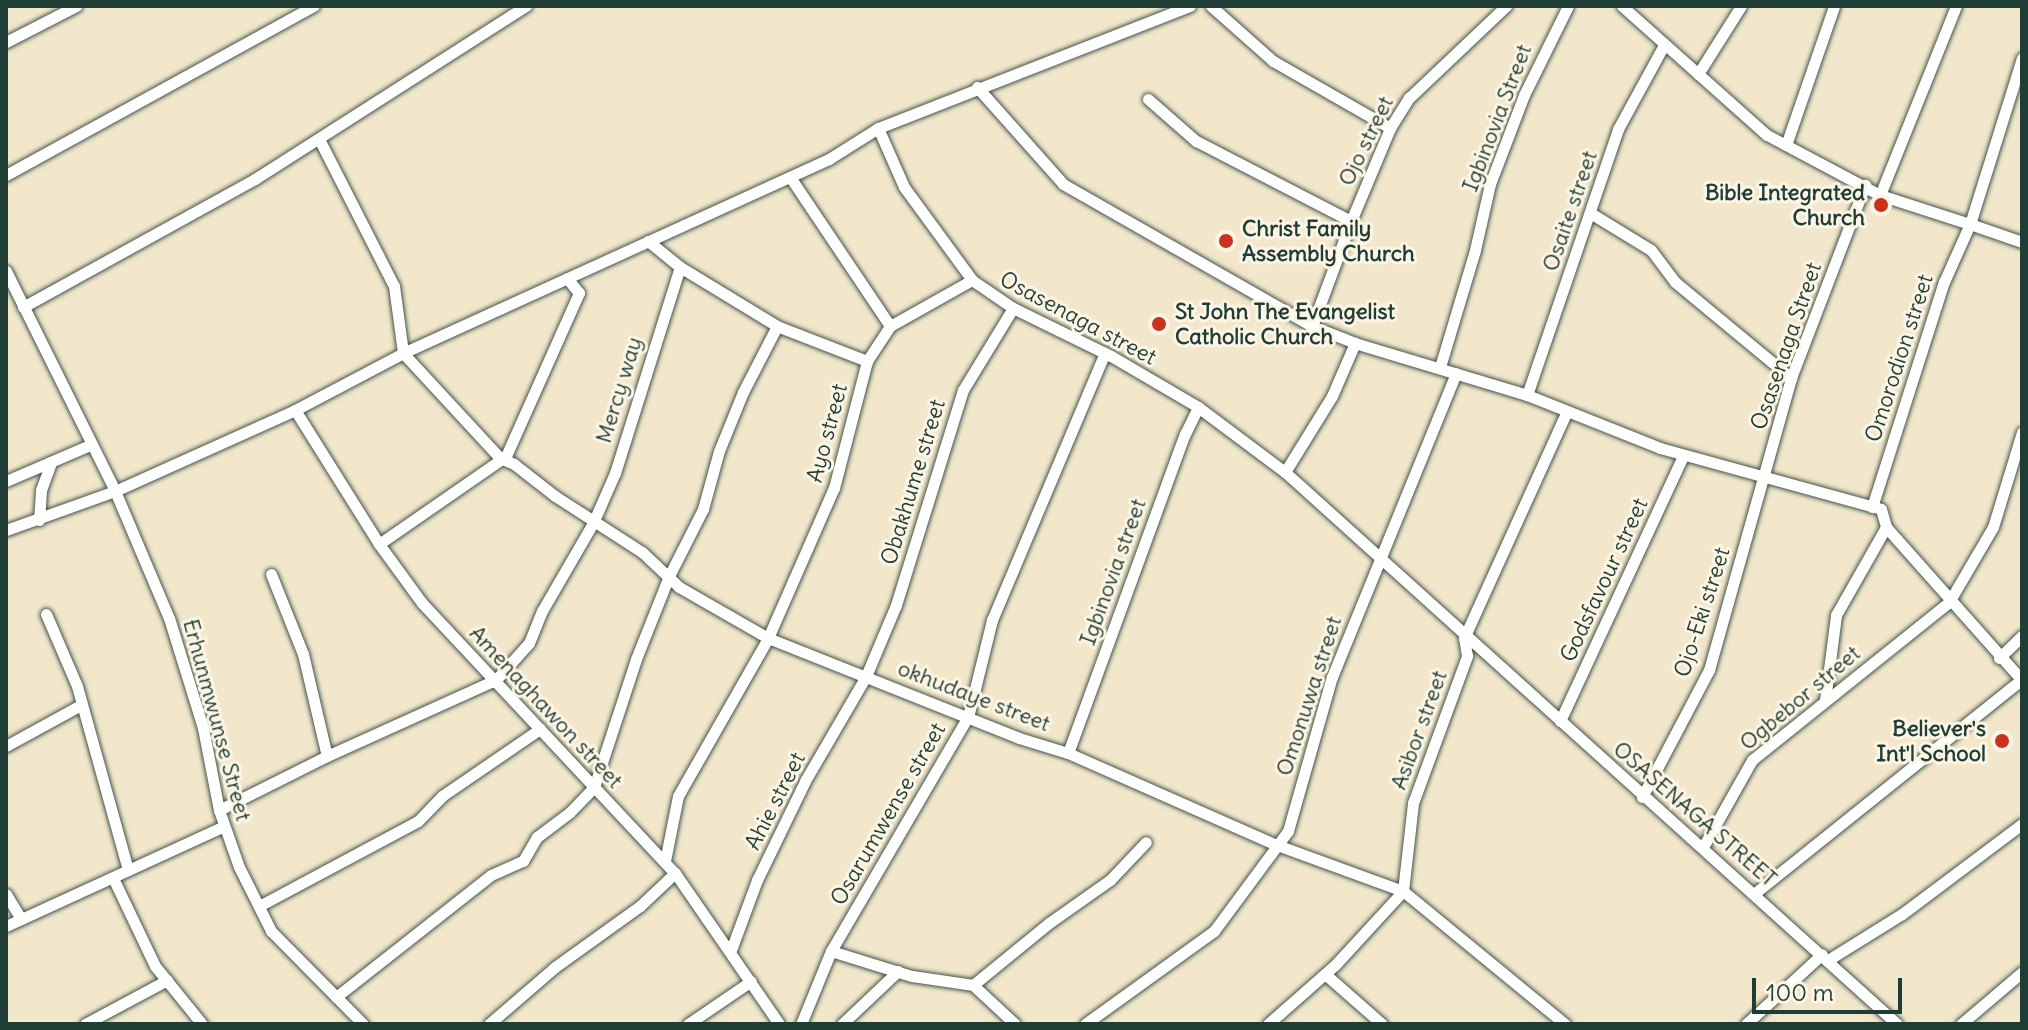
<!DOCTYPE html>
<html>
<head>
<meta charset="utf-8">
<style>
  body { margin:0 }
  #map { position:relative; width:2028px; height:1030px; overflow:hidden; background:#f3e7cb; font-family:Delius,sans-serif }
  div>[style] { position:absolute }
  .roads { filter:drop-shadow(0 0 2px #3f564b) drop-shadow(0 0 2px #3f564b) }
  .minor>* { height:11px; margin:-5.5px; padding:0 5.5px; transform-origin:5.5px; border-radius:5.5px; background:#fff }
  .dots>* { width:22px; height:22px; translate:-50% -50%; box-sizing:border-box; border:4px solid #fcf5e5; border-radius:50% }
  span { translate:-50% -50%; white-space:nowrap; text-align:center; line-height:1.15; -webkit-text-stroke:6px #fcf5e5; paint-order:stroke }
  .street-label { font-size:22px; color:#1f3d34 }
  .poi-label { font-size:22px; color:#1f3d34; font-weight:700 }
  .right { translate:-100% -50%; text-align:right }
  .left { translate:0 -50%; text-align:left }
  .frame { position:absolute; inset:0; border:8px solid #1f3d34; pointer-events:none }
  .scale { position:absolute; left:1752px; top:978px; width:150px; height:36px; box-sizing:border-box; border:4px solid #1f3d34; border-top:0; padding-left:10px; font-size:24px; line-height:28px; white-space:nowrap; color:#1f3d34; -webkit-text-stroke:6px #fcf5e5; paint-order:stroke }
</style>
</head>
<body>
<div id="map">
  <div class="roads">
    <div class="minor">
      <i style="left:1211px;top:6px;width:83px;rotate:41.6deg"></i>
      <i style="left:1273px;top:61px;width:135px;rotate:29.8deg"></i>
      <i style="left:1622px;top:6px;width:194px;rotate:41.7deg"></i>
      <i style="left:1767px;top:135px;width:128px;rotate:28deg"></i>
      <i style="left:1880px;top:195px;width:95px;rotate:17.9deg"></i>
      <i style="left:1970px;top:224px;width:174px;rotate:-72.6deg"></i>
      <i style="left:6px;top:42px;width:79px;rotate:-27.2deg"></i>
      <i style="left:1698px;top:74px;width:80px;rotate:-57.7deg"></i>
      <i style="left:977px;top:87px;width:130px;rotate:48.4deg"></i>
      <i style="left:1063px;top:184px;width:287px;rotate:29.7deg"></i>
      <i style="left:1312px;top:326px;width:46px;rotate:21.6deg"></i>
      <i style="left:1355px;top:343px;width:180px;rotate:16.8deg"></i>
      <i style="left:1527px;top:395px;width:143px;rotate:21.7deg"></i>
      <i style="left:1660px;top:448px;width:229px;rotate:15.4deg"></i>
      <i style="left:1881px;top:509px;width:19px;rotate:74deg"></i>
      <i style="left:1886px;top:527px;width:205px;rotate:48.4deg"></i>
      <i style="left:1148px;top:99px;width:64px;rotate:41.2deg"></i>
      <i style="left:1196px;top:141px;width:174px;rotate:27.3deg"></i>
      <i style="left:878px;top:128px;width:64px;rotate:66.2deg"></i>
      <i style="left:904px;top:187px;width:115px;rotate:53.8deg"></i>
      <i style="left:972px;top:280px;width:50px;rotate:34.3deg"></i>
      <i style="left:1013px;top:308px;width:109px;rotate:26.1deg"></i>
      <i style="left:1111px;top:356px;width:101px;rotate:30.4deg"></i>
      <i style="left:1198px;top:407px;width:109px;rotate:36.8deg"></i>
      <i style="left:1285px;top:472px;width:824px;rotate:42.05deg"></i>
      <i style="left:319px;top:139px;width:165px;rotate:63deg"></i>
      <i style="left:394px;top:286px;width:68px;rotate:82.3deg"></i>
      <i style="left:403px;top:353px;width:143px;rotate:47.3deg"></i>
      <i style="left:500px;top:458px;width:15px;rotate:23deg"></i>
      <i style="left:514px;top:464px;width:52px;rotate:38deg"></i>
      <i style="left:555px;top:496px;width:103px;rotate:32.8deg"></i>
      <i style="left:642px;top:552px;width:51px;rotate:43.4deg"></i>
      <i style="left:679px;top:587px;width:103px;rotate:29.8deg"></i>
      <i style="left:768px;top:638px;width:270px;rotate:21.7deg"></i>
      <i style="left:1019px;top:738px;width:51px;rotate:17deg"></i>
      <i style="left:1068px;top:753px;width:228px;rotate:23.8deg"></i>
      <i style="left:1277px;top:845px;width:134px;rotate:20.1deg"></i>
      <i style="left:1403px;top:891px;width:210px;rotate:39.4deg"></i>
      <i style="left:1786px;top:145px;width:147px;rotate:-70.9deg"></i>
      <i style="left:6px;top:175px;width:351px;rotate:-28.8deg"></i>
      <i style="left:790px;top:177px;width:179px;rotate:56.1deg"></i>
      <i style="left:1880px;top:195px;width:204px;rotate:-68.1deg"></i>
      <i style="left:1592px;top:214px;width:69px;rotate:31.4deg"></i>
      <i style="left:1651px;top:250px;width:40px;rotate:53deg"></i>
      <i style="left:1675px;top:282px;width:151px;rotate:39.6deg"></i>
      <i style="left:648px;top:241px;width:41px;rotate:39.1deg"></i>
      <i style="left:680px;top:267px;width:114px;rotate:31.3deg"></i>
      <i style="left:777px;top:326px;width:97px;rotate:21.3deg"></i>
      <i style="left:6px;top:271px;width:246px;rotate:63.6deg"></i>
      <i style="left:115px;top:491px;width:138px;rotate:67deg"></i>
      <i style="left:169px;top:618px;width:115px;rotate:72.8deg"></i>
      <i style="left:203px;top:728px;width:84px;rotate:79deg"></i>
      <i style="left:219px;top:810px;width:60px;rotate:70.7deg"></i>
      <i style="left:239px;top:867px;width:72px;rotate:63.4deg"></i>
      <i style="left:271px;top:931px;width:131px;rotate:45.3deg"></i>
      <i style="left:23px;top:307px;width:265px;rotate:-28.9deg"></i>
      <i style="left:255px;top:179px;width:322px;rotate:-32.6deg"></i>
      <i style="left:1312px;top:326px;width:112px;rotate:-69.6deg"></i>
      <i style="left:1351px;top:221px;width:101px;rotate:-67.2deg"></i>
      <i style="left:1390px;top:128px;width:36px;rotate:-58deg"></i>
      <i style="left:1409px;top:98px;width:134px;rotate:-43.5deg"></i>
      <i style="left:1440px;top:367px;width:122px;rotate:-73.3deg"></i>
      <i style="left:1475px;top:250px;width:68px;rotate:-77.2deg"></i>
      <i style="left:1490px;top:184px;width:95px;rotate:-69.1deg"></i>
      <i style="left:1524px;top:95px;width:99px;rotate:-63.7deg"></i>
      <i style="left:1527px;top:395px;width:281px;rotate:-71.1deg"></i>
      <i style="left:1618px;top:129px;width:96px;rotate:-61.3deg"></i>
      <i style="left:295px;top:410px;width:158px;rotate:57.9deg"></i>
      <i style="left:379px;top:544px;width:73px;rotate:53.9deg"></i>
      <i style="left:422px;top:603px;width:370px;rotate:46.9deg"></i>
      <i style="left:675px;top:873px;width:183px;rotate:55.4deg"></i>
      <i style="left:1285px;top:472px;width:89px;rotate:-58.3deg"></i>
      <i style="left:1332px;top:396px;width:58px;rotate:-66.5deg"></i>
      <i style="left:6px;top:481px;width:91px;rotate:-23.2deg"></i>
      <i style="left:1872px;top:507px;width:236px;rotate:-72.3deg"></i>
      <i style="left:1944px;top:282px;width:64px;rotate:-65.9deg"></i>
      <i style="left:1970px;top:224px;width:55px;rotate:19.1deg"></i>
      <i style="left:39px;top:520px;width:30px;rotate:-86deg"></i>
      <i style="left:41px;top:490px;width:30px;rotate:-70deg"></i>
      <i style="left:6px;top:530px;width:116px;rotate:-19.7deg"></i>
      <i style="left:115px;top:491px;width:197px;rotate:-24.2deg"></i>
      <i style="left:295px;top:410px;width:122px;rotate:-27.8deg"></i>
      <i style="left:403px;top:353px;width:468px;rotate:-24.5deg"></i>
      <i style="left:829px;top:159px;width:58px;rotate:-32.3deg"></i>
      <i style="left:878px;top:128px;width:335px;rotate:-21.4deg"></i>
      <i style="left:379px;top:544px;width:155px;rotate:-34.7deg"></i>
      <i style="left:506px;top:456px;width:179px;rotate:-65.9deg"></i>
      <i style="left:579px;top:293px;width:19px;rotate:-129deg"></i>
      <i style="left:271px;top:574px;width:86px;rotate:68.2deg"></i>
      <i style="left:303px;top:654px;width:105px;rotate:76.8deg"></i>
      <i style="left:46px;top:614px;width:78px;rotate:66.7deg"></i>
      <i style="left:77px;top:686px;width:191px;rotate:74.5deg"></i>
      <i style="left:1999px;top:658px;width:32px;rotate:-44deg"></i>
      <i style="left:494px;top:682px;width:52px;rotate:-48.1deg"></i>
      <i style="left:529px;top:643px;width:35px;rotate:-68deg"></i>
      <i style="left:542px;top:611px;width:102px;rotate:-59.9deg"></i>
      <i style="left:593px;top:523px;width:55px;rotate:-66.3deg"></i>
      <i style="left:615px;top:473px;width:216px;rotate:-72.5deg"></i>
      <i style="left:1825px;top:700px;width:86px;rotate:-82.6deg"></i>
      <i style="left:1836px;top:615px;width:101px;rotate:-60.4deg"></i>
      <i style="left:1560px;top:721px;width:292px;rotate:-65.1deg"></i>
      <i style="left:6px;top:746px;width:85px;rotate:-28.7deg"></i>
      <i style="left:1068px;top:753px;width:340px;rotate:-69.9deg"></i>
      <i style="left:1185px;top:434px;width:30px;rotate:-64deg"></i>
      <i style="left:1642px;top:797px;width:144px;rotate:-62.2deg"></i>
      <i style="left:1709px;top:670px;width:303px;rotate:-74.3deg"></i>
      <i style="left:1791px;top:378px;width:207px;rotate:-69deg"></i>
      <i style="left:219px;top:810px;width:121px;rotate:-26.6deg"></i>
      <i style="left:327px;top:756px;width:182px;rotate:-24.3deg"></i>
      <i style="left:1703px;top:847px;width:100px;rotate:-60.6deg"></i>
      <i style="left:1752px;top:760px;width:253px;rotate:-38.7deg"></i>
      <i style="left:1949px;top:602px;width:87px;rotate:-59.6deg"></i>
      <i style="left:1993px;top:527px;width:99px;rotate:-73deg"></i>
      <i style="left:665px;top:861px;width:66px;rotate:-78.7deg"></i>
      <i style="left:678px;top:796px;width:182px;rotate:-60.3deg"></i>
      <i style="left:768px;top:638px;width:164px;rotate:-66.3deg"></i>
      <i style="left:834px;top:488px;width:131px;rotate:-75.4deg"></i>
      <i style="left:867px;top:361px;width:42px;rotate:-56.7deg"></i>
      <i style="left:890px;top:326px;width:94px;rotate:-29.3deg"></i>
      <i style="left:113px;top:878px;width:98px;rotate:64.5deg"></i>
      <i style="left:155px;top:966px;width:75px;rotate:51deg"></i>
      <i style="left:1755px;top:893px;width:342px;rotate:-38.7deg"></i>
      <i style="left:6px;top:894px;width:29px;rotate:59deg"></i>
      <i style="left:259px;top:906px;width:180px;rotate:-28.1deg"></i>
      <i style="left:418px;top:821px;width:35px;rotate:-46deg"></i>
      <i style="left:442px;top:796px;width:119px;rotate:-34.4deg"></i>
      <i style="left:6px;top:926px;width:240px;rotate:-24.6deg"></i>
      <i style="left:731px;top:950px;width:75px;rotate:-69.6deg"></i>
      <i style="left:757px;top:880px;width:110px;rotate:-64.1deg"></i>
      <i style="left:805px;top:781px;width:121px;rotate:-59.8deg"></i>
      <i style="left:866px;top:676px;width:77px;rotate:-67.1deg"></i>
      <i style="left:896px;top:605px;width:225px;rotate:-72.7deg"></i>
      <i style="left:963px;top:390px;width:96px;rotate:-58.6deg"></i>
      <i style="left:831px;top:951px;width:85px;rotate:17.2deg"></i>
      <i style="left:912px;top:976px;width:62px;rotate:8.4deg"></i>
      <i style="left:973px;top:985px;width:57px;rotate:42.9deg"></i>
      <i style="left:1828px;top:960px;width:87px;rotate:-31.9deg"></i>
      <i style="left:1902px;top:914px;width:150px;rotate:-36.9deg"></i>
      <i style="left:1325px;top:974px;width:76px;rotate:41.3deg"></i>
      <i style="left:973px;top:985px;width:98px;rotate:-39.2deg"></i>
      <i style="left:1049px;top:923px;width:75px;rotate:-35.2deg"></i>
      <i style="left:1110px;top:880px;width:52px;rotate:-46.5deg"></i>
      <i style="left:336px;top:997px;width:197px;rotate:-38.2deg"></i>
      <i style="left:491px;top:875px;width:35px;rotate:-24deg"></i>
      <i style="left:523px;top:861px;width:28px;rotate:-60deg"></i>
      <i style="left:537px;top:837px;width:41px;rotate:-37.1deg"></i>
      <i style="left:570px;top:812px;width:35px;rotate:-46deg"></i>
      <i style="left:594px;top:787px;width:135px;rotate:-71.8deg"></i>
      <i style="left:636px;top:659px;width:89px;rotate:-68.3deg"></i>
      <i style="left:669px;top:576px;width:75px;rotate:-63.1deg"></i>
      <i style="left:703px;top:509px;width:60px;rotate:-74.6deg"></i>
      <i style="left:719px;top:451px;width:64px;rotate:-67.9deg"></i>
      <i style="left:743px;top:392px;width:74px;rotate:-62.7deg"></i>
      <i style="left:85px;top:1024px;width:93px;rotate:-28.2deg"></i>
      <i style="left:489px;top:1024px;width:87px;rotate:-40.8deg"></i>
      <i style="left:555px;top:967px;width:105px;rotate:-35.7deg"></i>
      <i style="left:640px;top:906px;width:48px;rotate:-43.3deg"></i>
      <i style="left:688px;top:1024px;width:76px;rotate:-34.3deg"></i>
      <i style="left:801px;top:1024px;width:79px;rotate:-67.7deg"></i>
      <i style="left:831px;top:951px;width:271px;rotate:-59.7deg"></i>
      <i style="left:968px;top:717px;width:100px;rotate:-76.1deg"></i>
      <i style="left:992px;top:620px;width:290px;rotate:-67.1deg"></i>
      <i style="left:842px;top:1024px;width:77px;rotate:-43.4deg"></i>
      <i style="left:1085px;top:1024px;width:159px;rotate:-35.8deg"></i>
      <i style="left:1214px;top:931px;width:124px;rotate:-53.5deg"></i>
      <i style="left:1288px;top:831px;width:160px;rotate:-74.1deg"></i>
      <i style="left:1332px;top:677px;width:328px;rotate:-67.8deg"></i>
      <i style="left:1268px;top:1024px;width:89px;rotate:-41.4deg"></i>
      <i style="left:1335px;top:965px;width:100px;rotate:-47.4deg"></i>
      <i style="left:1403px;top:891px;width:89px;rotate:-83.5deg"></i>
      <i style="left:1413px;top:803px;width:157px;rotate:-69.8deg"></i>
      <i style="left:1467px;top:656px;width:18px;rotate:-99deg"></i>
      <i style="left:1464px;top:638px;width:249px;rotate:-65.6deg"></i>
      <i style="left:1746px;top:1024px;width:103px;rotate:-42.6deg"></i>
      <i style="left:1961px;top:1024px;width:80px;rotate:-40.4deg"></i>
    </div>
  </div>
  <div class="dots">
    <i style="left:1881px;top:205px;background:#c8321e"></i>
    <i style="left:1226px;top:241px;background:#c8321e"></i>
    <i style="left:1159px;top:324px;background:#c8321e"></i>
    <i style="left:2002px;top:741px;background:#c8321e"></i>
  </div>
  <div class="street-label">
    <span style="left:1497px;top:118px;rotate:-69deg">Igbinovia Street</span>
    <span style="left:1366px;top:141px;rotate:-64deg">Ojo street</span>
    <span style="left:1570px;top:211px;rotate:-71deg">Osaite street</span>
    <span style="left:1078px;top:318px;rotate:28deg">Osasenaga street</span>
    <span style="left:1786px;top:346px;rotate:-71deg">Osasenaga Street</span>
    <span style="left:1899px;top:358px;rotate:-72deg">Omorodion street</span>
    <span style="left:619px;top:390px;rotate:-73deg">Mercy way</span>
    <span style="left:827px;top:433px;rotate:-75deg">Ayo street</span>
    <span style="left:913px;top:482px;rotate:-73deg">Obakhume street</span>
    <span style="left:1113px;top:572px;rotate:-70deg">Igbinovia street</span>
    <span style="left:1604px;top:580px;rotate:-65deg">Godsfavour street</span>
    <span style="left:1702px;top:612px;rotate:-72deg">Ojo-Eki street</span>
    <span style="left:974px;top:696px;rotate:21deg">okhudaye street</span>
    <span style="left:1309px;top:696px;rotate:-72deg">Omonuwa street</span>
    <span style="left:1800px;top:698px;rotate:-40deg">Ogbebor street</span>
    <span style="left:546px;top:707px;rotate:47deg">Amenaghawon street</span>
    <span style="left:217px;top:720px;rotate:75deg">Erhunmwunse Street</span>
    <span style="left:1419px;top:730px;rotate:-70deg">Asibor street</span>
    <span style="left:775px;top:801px;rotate:-63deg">Ahie street</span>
    <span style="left:888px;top:814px;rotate:-60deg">Osarumwense street</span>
    <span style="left:1695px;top:814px;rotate:41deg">OSASENAGA STREET</span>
  </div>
  <div class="poi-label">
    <span class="right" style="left:1865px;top:205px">Bible Integrated<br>Church</span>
    <span class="left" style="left:1242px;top:241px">Christ Family<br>Assembly Church</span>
    <span class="left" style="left:1175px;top:324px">St John The Evangelist<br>Catholic Church</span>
    <span class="right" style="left:1986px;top:741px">Believer's<br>Int'l School</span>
  </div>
  <div class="frame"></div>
  <div class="scale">100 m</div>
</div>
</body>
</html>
